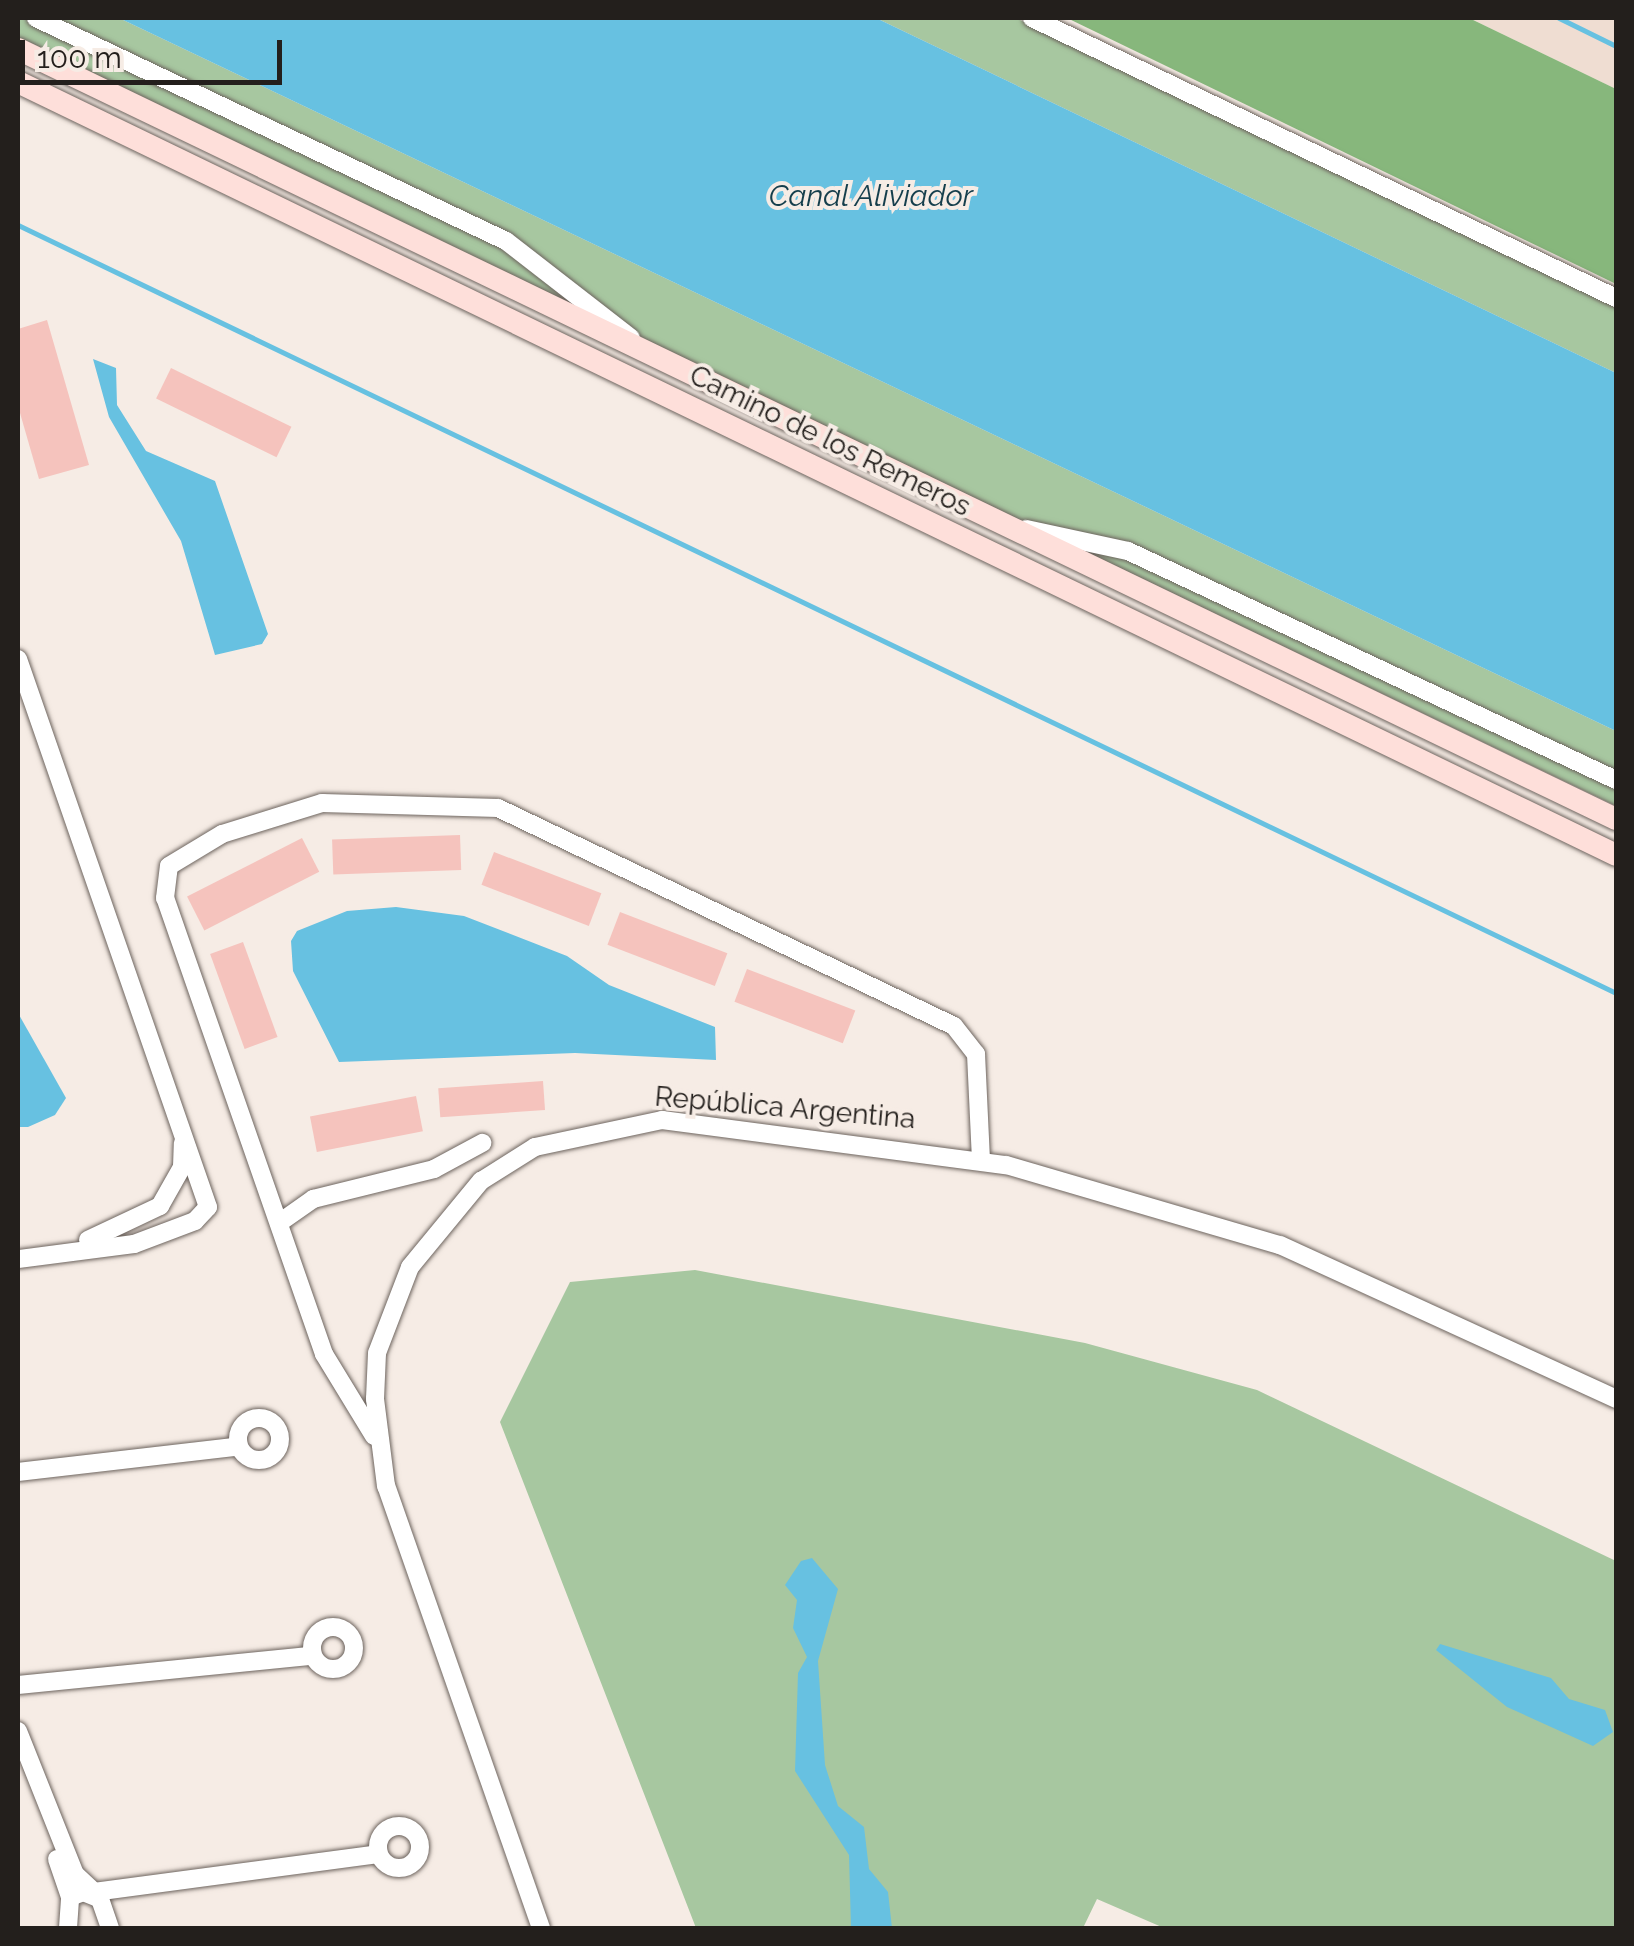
<!DOCTYPE html>
<html>
<head>
<meta charset="utf-8">
<style>
  body { margin:0 }
  #map { position:relative; width:1634px; height:1946px; overflow:hidden; background:#f6ece5; font-family:Raleway,sans-serif }
  div>[style] { position:absolute }
  .built>* { inset:0; background:#efddd2 }
  .green>* { inset:0; background:#a7c7a0 }
  .forest>* { inset:0; background:#87b77c }
  .water>* { inset:0; background:#67c1e1 }
  .stream>* { height:5px; margin:-2.5px; padding:0 2.5px; transform-origin:2.5px; border-radius:2.5px; background:#67c1e1 }
  .building>* { inset:0; background:#f5c3bd; transform-origin:0 0 }
  .roads { filter:drop-shadow(0 0 2px #6d645e) drop-shadow(0 0 2px #6d645e) }
  .minor>* { height:18px; margin:-9px; padding:0 9px; transform-origin:9px; border-radius:9px; background:#fff }
  .minor>.ring { margin:-9px; padding:0; box-sizing:content-box; background:none; border:18px solid #fff; border-radius:50% }
  .major>* { height:22px; margin:-11px; padding:0 11px; transform-origin:11px; border-radius:11px; background:#fedfda }
  span { translate:-50% -50%; white-space:nowrap; text-align:center; line-height:1.15; -webkit-text-stroke:8px #f6ece5; paint-order:stroke }
  .street-label { font-size:28px; color:#231f1c }
  .water-label { font-size:30px; color:#153e4c; font-style:italic }
  .frame { position:absolute; inset:0; border:20px solid #231f1c; pointer-events:none }
  .scale { position:absolute; left:20px; top:40px; width:262px; height:45px; box-sizing:border-box; border:5px solid #231f1c; border-top:0; padding-left:12px; font-size:30px; line-height:35px; white-space:nowrap; color:#231f1c; -webkit-text-stroke:8px #f6ece5; paint-order:stroke }
</style>
</head>
<body>
<div id="map">
  <div class="built">
    <i style="clip-path:polygon(1469px 18px,1616px 18px,1616px 89px)"></i>
  </div>
  <div class="green">
    <i style="clip-path:polygon(18px 18px,119px 18px,1616px 731px,1616px 806px,18px 39px)"></i>
    <i style="clip-path:polygon(876px 18px,1016px 18px,1616px 307px,1616px 373px)"></i>
    <i style="clip-path:polygon(695px 1270px,1085px 1343px,1257px 1390px,1616px 1561px,1616px 1928px,1164px 1928px,1097px 1899px,1083px 1928px,696px 1928px,500px 1422px,570px 1282px)"></i>
  </div>
  <div class="forest">
    <i style="clip-path:polygon(1067px 18px,1469px 18px,1616px 89px,1616px 284px)"></i>
  </div>
  <div class="water">
    <i style="clip-path:polygon(119px 18px,876px 18px,1616px 373px,1616px 731px)"></i>
    <i style="clip-path:polygon(93px 359px,116px 368px,117px 405px,146px 451px,215px 481px,268px 634px,262px 644px,215px 655px,181px 541px,109px 417px)"></i>
    <i style="clip-path:polygon(396px 907px,464px 916px,567px 956px,609px 985px,715px 1027px,716px 1060px,575px 1053px,339px 1062px,293px 971px,291px 941px,297px 931px,347px 911px)"></i>
    <i style="clip-path:polygon(18px 1013px,66px 1098px,55px 1115px,28px 1127px,18px 1127px)"></i>
    <i style="clip-path:polygon(812px 1558px,838px 1589px,818px 1661px,825px 1765px,838px 1806px,864px 1827px,869px 1869px,888px 1892px,892px 1928px,851px 1928px,849px 1855px,795px 1771px,798px 1673px,807px 1657px,793px 1628px,797px 1600px,785px 1585px,801px 1561px)"></i>
    <i style="clip-path:polygon(1440px 1644px,1551px 1678px,1569px 1699px,1605px 1710px,1613px 1732px,1593px 1746px,1507px 1707px,1436px 1650px)"></i>
  </div>
  <div class="stream">
    <i style="left:1559px;top:18px;width:64px;rotate:26.2deg"></i>
    <i style="left:18px;top:225px;width:1773px;rotate:25.67deg"></i>
  </div>
  <div class="building">
    <i style="clip-path:polygon(47px 320px,89px 465px,39px 479px,18px 406px,18px 329px)"></i>
    <i style="left:171px;top:368px;width:134px;height:34px;rotate:26deg"></i>
    <i style="left:460px;top:835px;width:35px;height:128px;rotate:88deg"></i>
    <i style="left:302px;top:838px;width:38px;height:129px;rotate:63deg"></i>
    <i style="left:494px;top:852px;width:115px;height:35px;rotate:21deg"></i>
    <i style="left:620px;top:912px;width:115px;height:35px;rotate:21deg"></i>
    <i style="left:243px;top:942px;width:101px;height:35px;rotate:70deg"></i>
    <i style="left:747px;top:969px;width:116px;height:35px;rotate:21deg"></i>
    <i style="left:543px;top:1081px;width:29px;height:105px;rotate:86deg"></i>
    <i style="left:416px;top:1096px;width:36px;height:108px;rotate:79deg"></i>
  </div>
  <div class="roads">
    <div class="minor">
      <i style="left:36px;top:18px;width:520px;rotate:25.38deg"></i>
      <i style="left:506px;top:241px;width:158px;rotate:37.8deg"></i>
      <i style="left:1032px;top:18px;width:648px;rotate:25.62deg"></i>
      <i style="left:1026px;top:529px;width:104px;rotate:12.2deg"></i>
      <i style="left:1128px;top:551px;width:539px;rotate:25.14deg"></i>
      <i style="left:18px;top:659px;width:580px;rotate:70.88deg"></i>
      <i style="left:208px;top:1207px;width:19px;rotate:133deg"></i>
      <i style="left:195px;top:1221px;width:65px;rotate:159.3deg"></i>
      <i style="left:134px;top:1244px;width:117px;rotate:172.6deg"></i>
      <i style="left:279px;top:1223px;width:42px;rotate:-35.2deg"></i>
      <i style="left:313px;top:1199px;width:125px;rotate:-13.9deg"></i>
      <i style="left:434px;top:1169px;width:55px;rotate:-28.4deg"></i>
      <i style="left:88px;top:1240px;width:80px;rotate:-25.3deg"></i>
      <i style="left:160px;top:1206px;width:45px;rotate:-60.6deg"></i>
      <i style="left:182px;top:1167px;width:24px;rotate:-88deg"></i>
      <i class="ring" style="left:238px;top:1418px;width:24px;height:24px"></i>
      <i style="left:374px;top:1436px;width:96px;rotate:-121.4deg"></i>
      <i style="left:324px;top:1354px;width:483px;rotate:-109.2deg"></i>
      <i style="left:165px;top:898px;width:32px;rotate:-83deg"></i>
      <i style="left:169px;top:866px;width:62px;rotate:-31.1deg"></i>
      <i style="left:222px;top:834px;width:105px;rotate:-17.2deg"></i>
      <i style="left:322px;top:803px;width:176px;rotate:1.6deg"></i>
      <i style="left:498px;top:808px;width:505px;rotate:25.55deg"></i>
      <i style="left:954px;top:1026px;width:36px;rotate:52deg"></i>
      <i style="left:976px;top:1054px;width:105px;rotate:87.3deg"></i>
      <i style="left:18px;top:1472px;width:217px;rotate:-6.6deg"></i>
      <i class="ring" style="left:312px;top:1627px;width:24px;height:24px"></i>
      <i style="left:18px;top:1685px;width:290px;rotate:-5.7deg"></i>
      <i style="left:18px;top:1731px;width:154px;rotate:68.3deg"></i>
      <i style="left:75px;top:1874px;width:26px;rotate:43deg"></i>
      <i style="left:94px;top:1892px;width:281px;rotate:-7.6deg"></i>
      <i class="ring" style="left:378px;top:1826px;width:24px;height:24px"></i>
      <i style="left:57px;top:1859px;width:40px;rotate:71.1deg"></i>
      <i style="left:68px;top:1928px;width:31px;rotate:-86deg"></i>
      <i style="left:70px;top:1897px;width:14px;rotate:-21deg"></i>
      <i style="left:83px;top:1892px;width:18px;rotate:22deg"></i>
      <i style="left:100px;top:1899px;width:31px;rotate:71deg"></i>
      <i style="left:541px;top:1928px;width:468px;rotate:-109.3deg"></i>
      <i style="left:386px;top:1486px;width:88px;rotate:-97.2deg"></i>
      <i style="left:375px;top:1399px;width:46px;rotate:-87.5deg"></i>
      <i style="left:377px;top:1353px;width:92px;rotate:-69deg"></i>
      <i style="left:410px;top:1267px;width:112px;rotate:-50.5deg"></i>
      <i style="left:481px;top:1181px;width:64px;rotate:-32.2deg"></i>
      <i style="left:535px;top:1147px;width:130px;rotate:-12deg"></i>
      <i style="left:662px;top:1120px;width:347px;rotate:7.5deg"></i>
      <i style="left:1006px;top:1165px;width:285px;rotate:16.3deg"></i>
      <i style="left:1280px;top:1245px;width:370px;rotate:24.6deg"></i>
    </div>
    <div class="major">
      <i style="left:18px;top:49px;width:1774px;rotate:25.73deg"></i>
      <i style="left:18px;top:82px;width:1775px;rotate:25.81deg"></i>
    </div>
  </div>
  <div class="street-label">
    <span style="left:830px;top:441px;rotate:26deg">Camino de los Remeros</span>
    <span style="left:785px;top:1108px;rotate:5deg">República Argentina</span>
  </div>
  <div class="water-label">
    <span style="left:871px;top:196px">Canal Aliviador</span>
  </div>
  <div class="frame"></div>
  <div class="scale">100 m</div>
</div>
</body>
</html>
